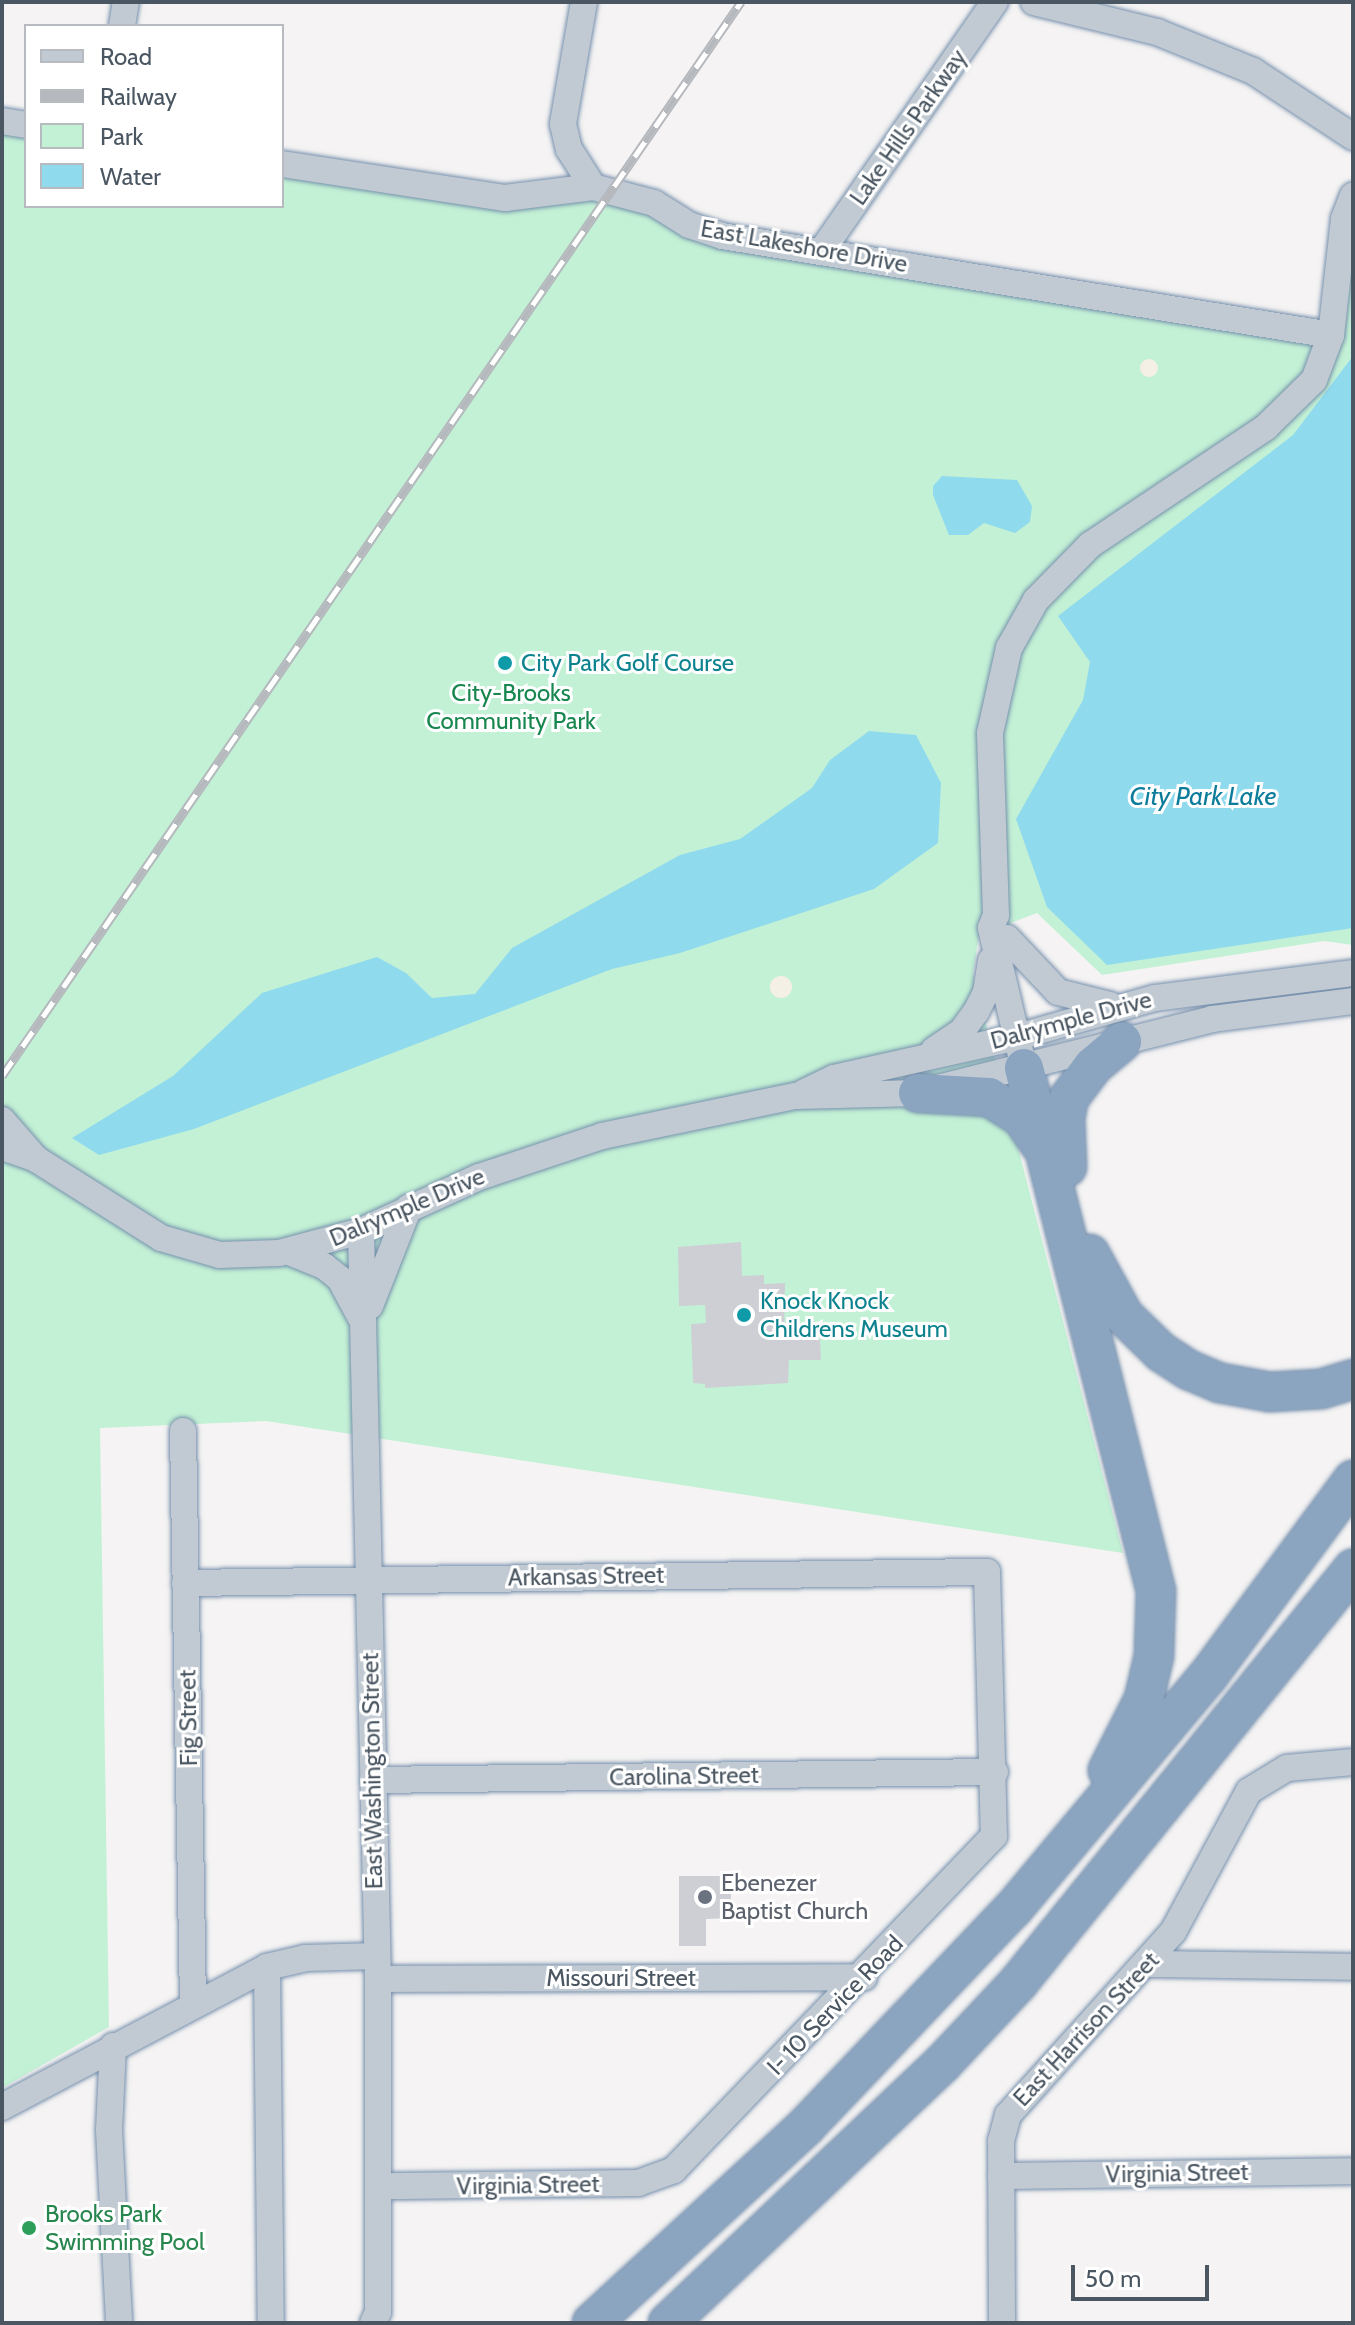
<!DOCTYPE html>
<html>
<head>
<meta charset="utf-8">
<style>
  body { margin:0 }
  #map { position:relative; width:1355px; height:2325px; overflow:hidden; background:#f5f3f3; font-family:Cabin,sans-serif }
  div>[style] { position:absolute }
  .green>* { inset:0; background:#c3f1d5 }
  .sand>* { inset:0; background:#f5f0e5 }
  .round { border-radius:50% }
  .water>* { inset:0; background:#90daee }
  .building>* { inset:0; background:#cdcfd5 }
  .roads { filter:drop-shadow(0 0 2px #7690ad) drop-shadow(0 0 2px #7690ad) }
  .minor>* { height:26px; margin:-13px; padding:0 13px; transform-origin:13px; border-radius:13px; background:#c1cad2 }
  .highway>* { height:38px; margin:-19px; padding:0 19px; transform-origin:19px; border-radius:19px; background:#8ba5c1 }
  .rail>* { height:9px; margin-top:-4.5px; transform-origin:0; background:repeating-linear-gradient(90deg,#fff 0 18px,#b5b8bd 0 36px); box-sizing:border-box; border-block:2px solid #b5b8bd }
  .dots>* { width:22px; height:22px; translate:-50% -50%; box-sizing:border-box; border:4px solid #fff; border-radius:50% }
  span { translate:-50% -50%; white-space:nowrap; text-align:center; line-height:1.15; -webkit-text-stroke:6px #fff; paint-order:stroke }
  .street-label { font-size:24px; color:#4a5661 }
  .culture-label { font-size:24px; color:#0d838f }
  .left { translate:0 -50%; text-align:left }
  .park-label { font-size:24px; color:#17864f }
  .worship-label { font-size:24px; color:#5b616d }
  .leisure-label { font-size:24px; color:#27864d }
  .water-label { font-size:26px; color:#0c7c9b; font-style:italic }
  .frame { position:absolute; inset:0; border:4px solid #4a5661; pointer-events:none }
  .legend { position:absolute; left:24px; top:24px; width:260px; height:184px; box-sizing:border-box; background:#fff; border:2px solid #b7bbc0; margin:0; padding:10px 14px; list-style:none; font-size:24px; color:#4a5661 }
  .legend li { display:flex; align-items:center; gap:16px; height:40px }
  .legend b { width:40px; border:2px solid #b7bbc0 }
  .scale { position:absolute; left:1071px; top:2265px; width:138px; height:36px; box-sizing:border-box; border:4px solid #4a5661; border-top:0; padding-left:10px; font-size:24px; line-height:28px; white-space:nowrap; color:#4a5661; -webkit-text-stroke:6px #fff; paint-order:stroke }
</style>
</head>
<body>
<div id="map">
  <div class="green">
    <i style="clip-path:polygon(2px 121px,26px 125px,26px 206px,282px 206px,282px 164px,505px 198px,593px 187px,722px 236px,1330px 334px,1353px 200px,1353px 945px,1324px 941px,1102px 975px,1037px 913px,979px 935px,973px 974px,1123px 1553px,266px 1421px,100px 1428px,109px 2027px,2px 2088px)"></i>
  </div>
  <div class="sand">
    <i class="round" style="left:1140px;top:359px;width:18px;height:18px"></i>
    <i class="round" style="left:770px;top:976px;width:22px;height:22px"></i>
  </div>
  <div class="water">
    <i style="clip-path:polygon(1353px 356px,1353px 928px,1107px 965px,1047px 907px,1016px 819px,1083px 700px,1090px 662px,1058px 616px,1293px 435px)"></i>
    <i style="clip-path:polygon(942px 476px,1017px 480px,1032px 506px,1030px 522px,1015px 533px,984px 523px,968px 535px,949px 535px,933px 495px,933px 486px)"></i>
    <i style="clip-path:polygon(869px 731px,916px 735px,941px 783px,938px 843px,874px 889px,680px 953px,612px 969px,194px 1129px,99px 1155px,72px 1138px,173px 1076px,262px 993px,377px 957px,406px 973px,432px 998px,475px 994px,512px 948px,680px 855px,740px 839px,812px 788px,830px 760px)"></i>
  </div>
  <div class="building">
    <i style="clip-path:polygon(741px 1242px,742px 1276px,764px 1275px,764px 1284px,785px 1283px,784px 1340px,820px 1339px,821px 1360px,789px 1360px,788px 1383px,705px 1388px,705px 1384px,693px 1383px,691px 1324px,706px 1323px,705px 1305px,679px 1306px,678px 1247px)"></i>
    <i style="clip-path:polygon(679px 1876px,731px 1876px,731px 1918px,706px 1919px,706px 1946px,679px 1946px)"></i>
  </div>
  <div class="roads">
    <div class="minor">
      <i style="left:584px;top:2px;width:124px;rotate:99.8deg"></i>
      <i style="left:563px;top:124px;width:26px;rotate:77deg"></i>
      <i style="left:569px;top:149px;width:45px;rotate:57.7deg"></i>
      <i style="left:1034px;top:2px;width:127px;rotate:13.7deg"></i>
      <i style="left:1157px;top:32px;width:104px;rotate:22.1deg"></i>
      <i style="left:1253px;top:71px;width:120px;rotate:33.4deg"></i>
      <i style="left:122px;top:26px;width:24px;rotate:-81deg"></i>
      <i style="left:2px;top:121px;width:24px;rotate:9deg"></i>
      <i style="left:282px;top:164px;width:226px;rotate:8.7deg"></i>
      <i style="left:505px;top:198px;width:89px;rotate:-7.1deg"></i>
      <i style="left:593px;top:187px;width:63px;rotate:14.7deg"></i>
      <i style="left:654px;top:203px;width:41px;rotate:32.2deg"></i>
      <i style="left:689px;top:225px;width:35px;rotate:18deg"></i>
      <i style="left:722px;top:236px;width:617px;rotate:9.23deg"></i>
      <i style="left:821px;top:252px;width:305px;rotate:-55.2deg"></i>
      <i style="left:1007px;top:938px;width:74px;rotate:46.6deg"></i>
      <i style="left:1058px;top:992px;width:54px;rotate:14deg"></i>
      <i style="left:934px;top:1050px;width:34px;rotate:-34deg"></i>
      <i style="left:962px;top:1031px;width:24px;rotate:-54deg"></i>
      <i style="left:976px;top:1012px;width:22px;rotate:-63deg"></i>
      <i style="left:986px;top:992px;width:32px;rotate:-81deg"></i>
      <i style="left:1024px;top:1068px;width:144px;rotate:-103.3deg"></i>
      <i style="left:991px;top:928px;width:14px;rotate:-69deg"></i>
      <i style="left:996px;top:915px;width:182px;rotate:-91.9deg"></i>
      <i style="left:990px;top:733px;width:87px;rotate:-77.4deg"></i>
      <i style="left:1009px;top:648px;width:55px;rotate:-60.6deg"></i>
      <i style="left:1036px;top:600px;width:77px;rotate:-45.5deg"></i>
      <i style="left:1090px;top:545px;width:212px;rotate:-33.8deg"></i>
      <i style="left:1266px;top:427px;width:67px;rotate:-44.4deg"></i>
      <i style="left:1314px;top:380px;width:48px;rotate:-69.3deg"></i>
      <i style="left:1331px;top:335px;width:117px;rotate:-83.6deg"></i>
      <i style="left:1344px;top:219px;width:25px;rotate:-69deg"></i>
      <i style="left:803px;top:1093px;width:34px;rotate:-26deg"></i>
      <i style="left:834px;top:1078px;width:188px;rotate:-12.6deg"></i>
      <i style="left:1017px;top:1037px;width:143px;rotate:-15.8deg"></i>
      <i style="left:1155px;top:998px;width:200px;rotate:-7.2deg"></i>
      <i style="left:2px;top:1120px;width:52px;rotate:48.9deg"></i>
      <i style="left:2px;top:1147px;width:36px;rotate:19deg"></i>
      <i style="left:36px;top:1159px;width:148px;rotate:32.3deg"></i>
      <i style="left:161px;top:1238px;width:61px;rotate:16.1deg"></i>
      <i style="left:220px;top:1255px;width:59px;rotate:-1.9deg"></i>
      <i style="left:279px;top:1253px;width:85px;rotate:-15deg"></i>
      <i style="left:361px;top:1231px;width:130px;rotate:-24.6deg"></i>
      <i style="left:479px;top:1177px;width:130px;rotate:-18.4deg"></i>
      <i style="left:602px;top:1136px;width:198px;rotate:-11.7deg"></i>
      <i style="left:796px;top:1096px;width:122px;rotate:-1.4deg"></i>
      <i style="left:918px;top:1093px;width:303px;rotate:-14.1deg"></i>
      <i style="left:1212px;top:1019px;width:142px;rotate:-7.3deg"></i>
      <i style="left:361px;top:1231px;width:748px;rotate:88.7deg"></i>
      <i style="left:378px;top:1979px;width:333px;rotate:90deg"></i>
      <i style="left:378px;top:2312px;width:12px;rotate:114deg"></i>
      <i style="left:289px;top:1252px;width:38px;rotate:22deg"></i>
      <i style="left:324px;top:1266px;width:21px;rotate:39deg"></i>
      <i style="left:340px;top:1279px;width:44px;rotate:61.7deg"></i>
      <i style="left:370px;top:1306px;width:106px;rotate:-68.5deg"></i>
      <i style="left:183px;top:1431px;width:574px;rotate:89deg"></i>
      <i style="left:185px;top:1583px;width:802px;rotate:-0.79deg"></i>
      <i style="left:987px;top:1572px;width:264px;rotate:88.5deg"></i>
      <i style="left:994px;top:1836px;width:463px;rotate:133.8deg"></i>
      <i style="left:674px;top:2170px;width:37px;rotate:160deg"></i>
      <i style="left:639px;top:2183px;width:260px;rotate:179.3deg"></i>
      <i style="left:373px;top:1780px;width:622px;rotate:-0.74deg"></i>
      <i style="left:1148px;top:1964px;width:205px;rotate:0.8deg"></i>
      <i style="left:267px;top:1967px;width:356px;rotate:89.4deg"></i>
      <i style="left:378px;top:1979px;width:486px;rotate:-0.2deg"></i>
      <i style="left:113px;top:2046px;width:84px;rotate:92.7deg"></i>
      <i style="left:109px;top:2130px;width:193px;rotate:87deg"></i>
      <i style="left:2px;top:2107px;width:300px;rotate:-27.8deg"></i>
      <i style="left:267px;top:1967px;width:39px;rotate:-13deg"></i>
      <i style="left:305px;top:1958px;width:72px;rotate:-1.6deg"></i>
      <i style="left:1001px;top:2176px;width:352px;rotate:-0.8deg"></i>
      <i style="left:1002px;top:2323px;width:182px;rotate:-90.3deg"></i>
      <i style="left:1001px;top:2141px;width:27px;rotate:-75deg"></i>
      <i style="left:1008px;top:2115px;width:246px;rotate:-48deg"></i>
      <i style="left:1173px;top:1932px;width:160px;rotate:-61.7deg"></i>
      <i style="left:1249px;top:1791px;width:44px;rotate:-31.2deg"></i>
      <i style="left:1287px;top:1768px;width:66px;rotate:-5.2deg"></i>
    </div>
    <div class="highway">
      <i style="left:1024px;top:1068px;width:539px;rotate:75.83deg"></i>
      <i style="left:1156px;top:1591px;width:65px;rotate:91.8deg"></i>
      <i style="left:1154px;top:1656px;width:44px;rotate:103.1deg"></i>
      <i style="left:1144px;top:1699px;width:80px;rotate:116.9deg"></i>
      <i style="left:918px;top:1093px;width:71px;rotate:3.2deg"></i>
      <i style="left:989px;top:1097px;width:39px;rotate:32deg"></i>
      <i style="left:1022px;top:1118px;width:30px;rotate:56deg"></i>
      <i style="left:1067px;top:1167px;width:49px;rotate:-92.3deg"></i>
      <i style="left:1065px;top:1118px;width:20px;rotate:-79deg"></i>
      <i style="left:1069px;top:1098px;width:40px;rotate:-53deg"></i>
      <i style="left:1093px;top:1066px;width:38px;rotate:-40deg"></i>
      <i style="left:1090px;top:1254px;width:71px;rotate:61.3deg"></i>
      <i style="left:1124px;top:1316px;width:52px;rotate:44.2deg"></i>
      <i style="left:1161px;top:1352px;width:33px;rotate:33deg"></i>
      <i style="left:1189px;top:1370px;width:34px;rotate:23deg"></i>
      <i style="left:1220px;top:1383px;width:51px;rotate:10.2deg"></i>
      <i style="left:1270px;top:1392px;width:51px;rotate:-3.4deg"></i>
      <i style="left:1321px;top:1389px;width:34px;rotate:-17deg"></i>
      <i style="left:592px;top:2323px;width:291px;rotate:-42.6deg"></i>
      <i style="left:806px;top:2126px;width:300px;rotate:-46.4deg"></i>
      <i style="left:1013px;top:1909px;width:304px;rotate:-50.1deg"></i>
      <i style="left:1208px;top:1676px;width:244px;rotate:-53.5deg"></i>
      <i style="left:668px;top:2323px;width:377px;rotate:-43.4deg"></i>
      <i style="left:942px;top:2064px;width:111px;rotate:-46.8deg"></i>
      <i style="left:1018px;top:1983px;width:533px;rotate:-51.02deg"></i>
    </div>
  </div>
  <div class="rail">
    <i style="left:2px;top:1076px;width:1304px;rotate:-55.47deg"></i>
  </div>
  <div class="dots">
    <i style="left:505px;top:663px;background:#0f9aa8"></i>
    <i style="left:744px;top:1315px;background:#0f9aa8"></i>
    <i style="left:705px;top:1897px;background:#6b7280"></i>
    <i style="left:29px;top:2228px;background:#2e9e5b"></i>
  </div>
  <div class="street-label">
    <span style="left:908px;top:127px;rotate:-55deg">Lake Hills Parkway</span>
    <span style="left:804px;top:246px;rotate:10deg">East Lakeshore Drive</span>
    <span style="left:1071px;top:1020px;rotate:-15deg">Dalrymple Drive</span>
    <span style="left:407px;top:1207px;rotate:-23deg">Dalrymple Drive</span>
    <span style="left:586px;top:1576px;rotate:-1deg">Arkansas Street</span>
    <span style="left:188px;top:1718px;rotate:-91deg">Fig Street</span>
    <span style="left:372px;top:1771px;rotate:-91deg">East Washington Street</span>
    <span style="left:684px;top:1776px;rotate:-1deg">Carolina Street</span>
    <span style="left:621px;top:1978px">Missouri Street</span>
    <span style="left:835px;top:2005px;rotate:-46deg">I- 10 Service Road</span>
    <span style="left:1086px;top:2029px;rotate:-47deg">East Harrison Street</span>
    <span style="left:1177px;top:2173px;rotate:-1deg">Virginia Street</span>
    <span style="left:528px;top:2185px;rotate:-1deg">Virginia Street</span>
  </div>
  <div class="culture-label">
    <span class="left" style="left:521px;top:663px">City Park Golf Course</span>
    <span class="left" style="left:760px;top:1315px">Knock Knock<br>Childrens Museum</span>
  </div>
  <div class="park-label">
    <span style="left:511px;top:707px">City-Brooks<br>Community Park</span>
  </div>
  <div class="worship-label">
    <span class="left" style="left:721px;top:1897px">Ebenezer<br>Baptist Church</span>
  </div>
  <div class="leisure-label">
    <span class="left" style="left:45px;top:2228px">Brooks Park<br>Swimming Pool</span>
  </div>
  <div class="water-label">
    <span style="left:1203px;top:797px">City Park Lake</span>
  </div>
  <div class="frame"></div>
  <ul class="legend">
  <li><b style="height:10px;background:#c1cad2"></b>Road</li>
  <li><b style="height:10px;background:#b5b8bd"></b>Railway</li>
  <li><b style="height:22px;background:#c3f1d5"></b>Park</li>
  <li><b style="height:22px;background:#90daee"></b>Water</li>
  </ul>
  <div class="scale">50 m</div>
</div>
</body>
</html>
